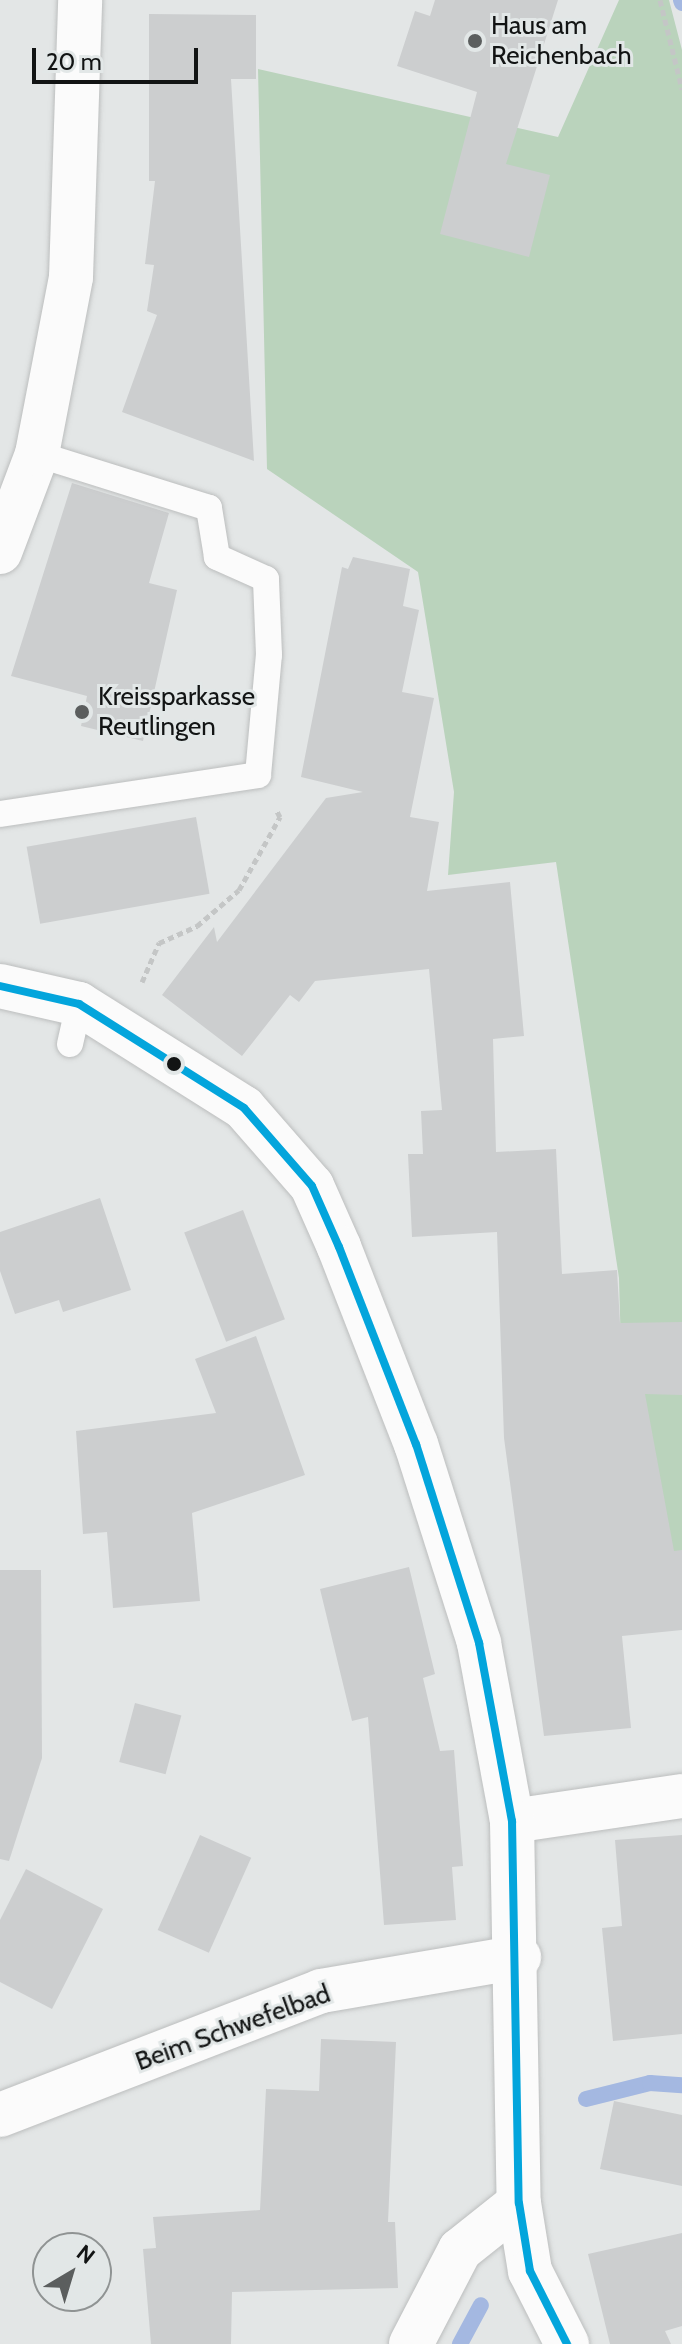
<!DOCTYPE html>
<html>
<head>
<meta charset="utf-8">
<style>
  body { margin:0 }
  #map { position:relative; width:682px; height:2344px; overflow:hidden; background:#e3e6e6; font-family:Cabin,sans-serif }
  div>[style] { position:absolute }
  .green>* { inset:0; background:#bad3bc }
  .stream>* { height:16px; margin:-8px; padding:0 8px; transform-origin:8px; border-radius:8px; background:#a4b8e1 }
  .building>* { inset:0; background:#cccecf; transform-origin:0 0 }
  .path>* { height:5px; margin-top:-2.5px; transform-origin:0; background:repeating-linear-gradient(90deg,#c4c6c6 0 6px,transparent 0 10px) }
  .roads { filter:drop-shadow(0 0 2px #bcbebe) drop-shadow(0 0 2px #bcbebe) }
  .lane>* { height:26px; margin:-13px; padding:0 13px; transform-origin:13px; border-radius:13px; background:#fbfbfb }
  .street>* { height:44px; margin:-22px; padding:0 22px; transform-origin:22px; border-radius:22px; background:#fbfbfb }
  .secondary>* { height:44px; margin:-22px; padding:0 22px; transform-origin:22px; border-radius:22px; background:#fbfbfb }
  .bus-1>* { height:8px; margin:-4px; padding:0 4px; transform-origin:4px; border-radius:4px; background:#03a5dc }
  .dots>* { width:22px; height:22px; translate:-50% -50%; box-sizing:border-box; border:4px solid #e2e7e7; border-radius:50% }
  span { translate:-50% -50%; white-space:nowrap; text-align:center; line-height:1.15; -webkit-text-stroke:6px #e2e7e7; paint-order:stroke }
  .poi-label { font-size:26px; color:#121414 }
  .left { translate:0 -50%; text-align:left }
  .street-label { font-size:26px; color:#121414 }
  .north { position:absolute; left:32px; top:2232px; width:80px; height:80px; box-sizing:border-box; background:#e2e7e7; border:2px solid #8f9393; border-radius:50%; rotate:38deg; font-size:22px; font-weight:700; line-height:32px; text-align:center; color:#121414 }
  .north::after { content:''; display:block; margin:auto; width:28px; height:36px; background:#5b5e5e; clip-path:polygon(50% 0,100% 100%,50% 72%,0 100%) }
  .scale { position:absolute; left:32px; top:48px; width:166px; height:36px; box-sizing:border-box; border:4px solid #121414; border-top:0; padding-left:10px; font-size:24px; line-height:28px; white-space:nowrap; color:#121414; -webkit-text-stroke:6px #e2e7e7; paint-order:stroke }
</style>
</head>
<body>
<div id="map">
  <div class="green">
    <i style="clip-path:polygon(619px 0,669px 0,682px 50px,682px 1626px,623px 1423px,619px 1278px,556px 862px,448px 875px,454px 792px,418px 572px,267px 469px,258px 69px,558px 137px)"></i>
  </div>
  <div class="stream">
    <i style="left:681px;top:0;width:3px;rotate:72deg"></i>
    <i style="left:586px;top:2099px;width:66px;rotate:-14deg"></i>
    <i style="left:650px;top:2083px;width:32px;rotate:4deg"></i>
    <i style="left:460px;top:2344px;width:44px;rotate:-61.7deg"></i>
  </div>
  <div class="building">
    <i style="clip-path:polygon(435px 0,558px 0,506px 164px,550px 175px,529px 257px,440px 234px,477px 92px,397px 66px,415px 11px,430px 16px)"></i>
    <i style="clip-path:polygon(149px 14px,256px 15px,256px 79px,231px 79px,254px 461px,122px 412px,157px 315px,147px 311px,154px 265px,145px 264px,155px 181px,149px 181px)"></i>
    <i style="clip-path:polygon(72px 483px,169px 513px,149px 583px,177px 590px,143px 741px,81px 726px,87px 696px,11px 676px)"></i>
    <i style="clip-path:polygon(353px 557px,410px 569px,403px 606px,419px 610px,402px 692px,434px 698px,410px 817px,439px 822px,427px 891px,510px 882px,524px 1036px,493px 1039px,496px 1152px,556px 1149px,562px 1274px,617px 1270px,620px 1323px,682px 1322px,682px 1395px,645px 1394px,674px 1551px,682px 1550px,682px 1630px,622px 1636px,631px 1728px,544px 1736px,504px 1438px,497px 1232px,412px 1237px,408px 1154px,423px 1154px,421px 1111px,442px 1110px,429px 969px,315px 981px,299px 1002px,290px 995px,242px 1056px,162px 995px,214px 927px,217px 942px,326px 798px,363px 792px,301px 777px,342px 567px,348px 569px)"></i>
    <i style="left:196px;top:817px;width:78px;height:172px;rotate:80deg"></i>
    <i style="clip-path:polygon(100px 1198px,131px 1290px,63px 1312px,59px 1300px,15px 1314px,0 1271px,0 1232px)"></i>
    <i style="left:243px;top:1210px;width:117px;height:63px;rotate:69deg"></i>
    <i style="clip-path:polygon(256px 1336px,305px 1475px,192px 1513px,200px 1601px,113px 1608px,107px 1532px,83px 1534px,76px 1431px,216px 1413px,195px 1359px)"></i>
    <i style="clip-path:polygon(409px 1567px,435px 1674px,423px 1678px,440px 1751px,454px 1750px,463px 1866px,452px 1867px,456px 1920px,384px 1925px,368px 1717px,352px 1721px,320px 1589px)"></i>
    <i style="clip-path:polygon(0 1570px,41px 1570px,42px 1758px,9px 1861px,0 1859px)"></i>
    <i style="left:135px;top:1703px;width:48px;height:61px;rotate:15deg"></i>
    <i style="left:200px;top:1835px;width:56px;height:104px;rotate:24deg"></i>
    <i style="clip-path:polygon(682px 1835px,682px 2034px,613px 2041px,602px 1928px,622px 1926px,615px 1840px)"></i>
    <i style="clip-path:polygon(26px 1869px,103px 1909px,52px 2009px,0 1982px,0 1920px)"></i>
    <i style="clip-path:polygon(321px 2039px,396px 2042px,388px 2222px,395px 2222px,398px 2288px,232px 2292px,231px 2344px,151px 2344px,143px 2249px,156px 2248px,153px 2217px,260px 2210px,266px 2089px,319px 2091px)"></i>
    <i style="clip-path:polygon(614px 2101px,682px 2115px,682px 2186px,600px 2169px)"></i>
    <i style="clip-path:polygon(682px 2233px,682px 2326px,665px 2331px,671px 2344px,610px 2344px,588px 2254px)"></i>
  </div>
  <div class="path">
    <i style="left:660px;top:0;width:92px;rotate:76.1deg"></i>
    <i style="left:142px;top:982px;width:43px;rotate:-66.4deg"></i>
    <i style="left:159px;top:943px;width:42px;rotate:-24.1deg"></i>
    <i style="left:197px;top:926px;width:55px;rotate:-40.6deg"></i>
    <i style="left:239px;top:890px;width:84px;rotate:-60.7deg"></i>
    <i style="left:280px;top:817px;width:7px;rotate:-117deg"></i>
  </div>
  <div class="roads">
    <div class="lane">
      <i style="left:0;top:814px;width:261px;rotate:-8.6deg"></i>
      <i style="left:258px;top:775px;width:121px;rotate:-84.8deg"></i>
      <i style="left:269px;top:655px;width:76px;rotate:-92.3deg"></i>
      <i style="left:266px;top:579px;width:54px;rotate:-155.8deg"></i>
      <i style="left:217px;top:557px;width:50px;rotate:-99.3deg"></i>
      <i style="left:209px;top:508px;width:180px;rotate:-162.6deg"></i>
      <i style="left:70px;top:1044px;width:41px;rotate:-77.3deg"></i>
    </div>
    <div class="street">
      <i style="left:512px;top:1821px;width:172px;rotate:-8.4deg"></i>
      <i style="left:0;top:2115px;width:344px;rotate:-21.1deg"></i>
      <i style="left:321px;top:1991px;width:201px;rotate:-9.7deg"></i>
      <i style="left:411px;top:2344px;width:106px;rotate:-62.5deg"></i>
      <i style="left:460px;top:2250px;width:75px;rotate:-38.5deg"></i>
    </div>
    <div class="secondary">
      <i style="left:0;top:552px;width:105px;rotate:-69.3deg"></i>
      <i style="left:37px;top:454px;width:180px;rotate:-79.1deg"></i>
      <i style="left:71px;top:277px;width:277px;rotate:-88.1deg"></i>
      <i style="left:0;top:986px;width:81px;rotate:12.8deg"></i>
      <i style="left:79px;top:1004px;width:195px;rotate:32.2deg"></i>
      <i style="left:244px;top:1108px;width:103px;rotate:48.9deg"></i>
      <i style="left:312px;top:1186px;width:67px;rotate:66.1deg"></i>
      <i style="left:339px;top:1247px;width:212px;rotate:68.7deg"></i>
      <i style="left:416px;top:1444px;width:209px;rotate:72.4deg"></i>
      <i style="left:479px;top:1643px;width:181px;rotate:79.5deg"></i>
      <i style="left:512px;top:1821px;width:382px;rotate:89deg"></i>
      <i style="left:519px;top:2203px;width:69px;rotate:80.8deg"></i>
      <i style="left:530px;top:2271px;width:82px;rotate:63.1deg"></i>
    </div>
  </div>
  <div class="bus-1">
    <i style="left:0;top:986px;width:81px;rotate:12.8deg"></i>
    <i style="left:79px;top:1004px;width:195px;rotate:32.2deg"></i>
    <i style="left:244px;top:1108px;width:103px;rotate:48.9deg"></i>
    <i style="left:312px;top:1186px;width:67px;rotate:66.1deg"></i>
    <i style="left:339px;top:1247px;width:212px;rotate:68.7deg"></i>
    <i style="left:416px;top:1444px;width:209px;rotate:72.4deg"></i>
    <i style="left:479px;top:1643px;width:181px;rotate:79.5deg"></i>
    <i style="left:512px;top:1821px;width:382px;rotate:89deg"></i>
    <i style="left:519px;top:2203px;width:69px;rotate:80.8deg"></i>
    <i style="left:530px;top:2271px;width:82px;rotate:63.1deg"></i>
  </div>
  <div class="dots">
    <i style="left:475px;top:41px;background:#5b5e5e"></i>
    <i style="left:82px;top:712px;background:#5b5e5e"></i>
    <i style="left:174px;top:1064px;background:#121414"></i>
  </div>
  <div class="poi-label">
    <span class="left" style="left:491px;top:41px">Haus am<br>Reichenbach</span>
    <span class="left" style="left:98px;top:712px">Kreissparkasse<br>Reutlingen</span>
  </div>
  <div class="street-label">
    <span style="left:233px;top:2028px;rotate:-20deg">Beim Schwefelbad</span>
  </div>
  <div class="north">N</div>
  <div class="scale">20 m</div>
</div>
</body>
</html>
